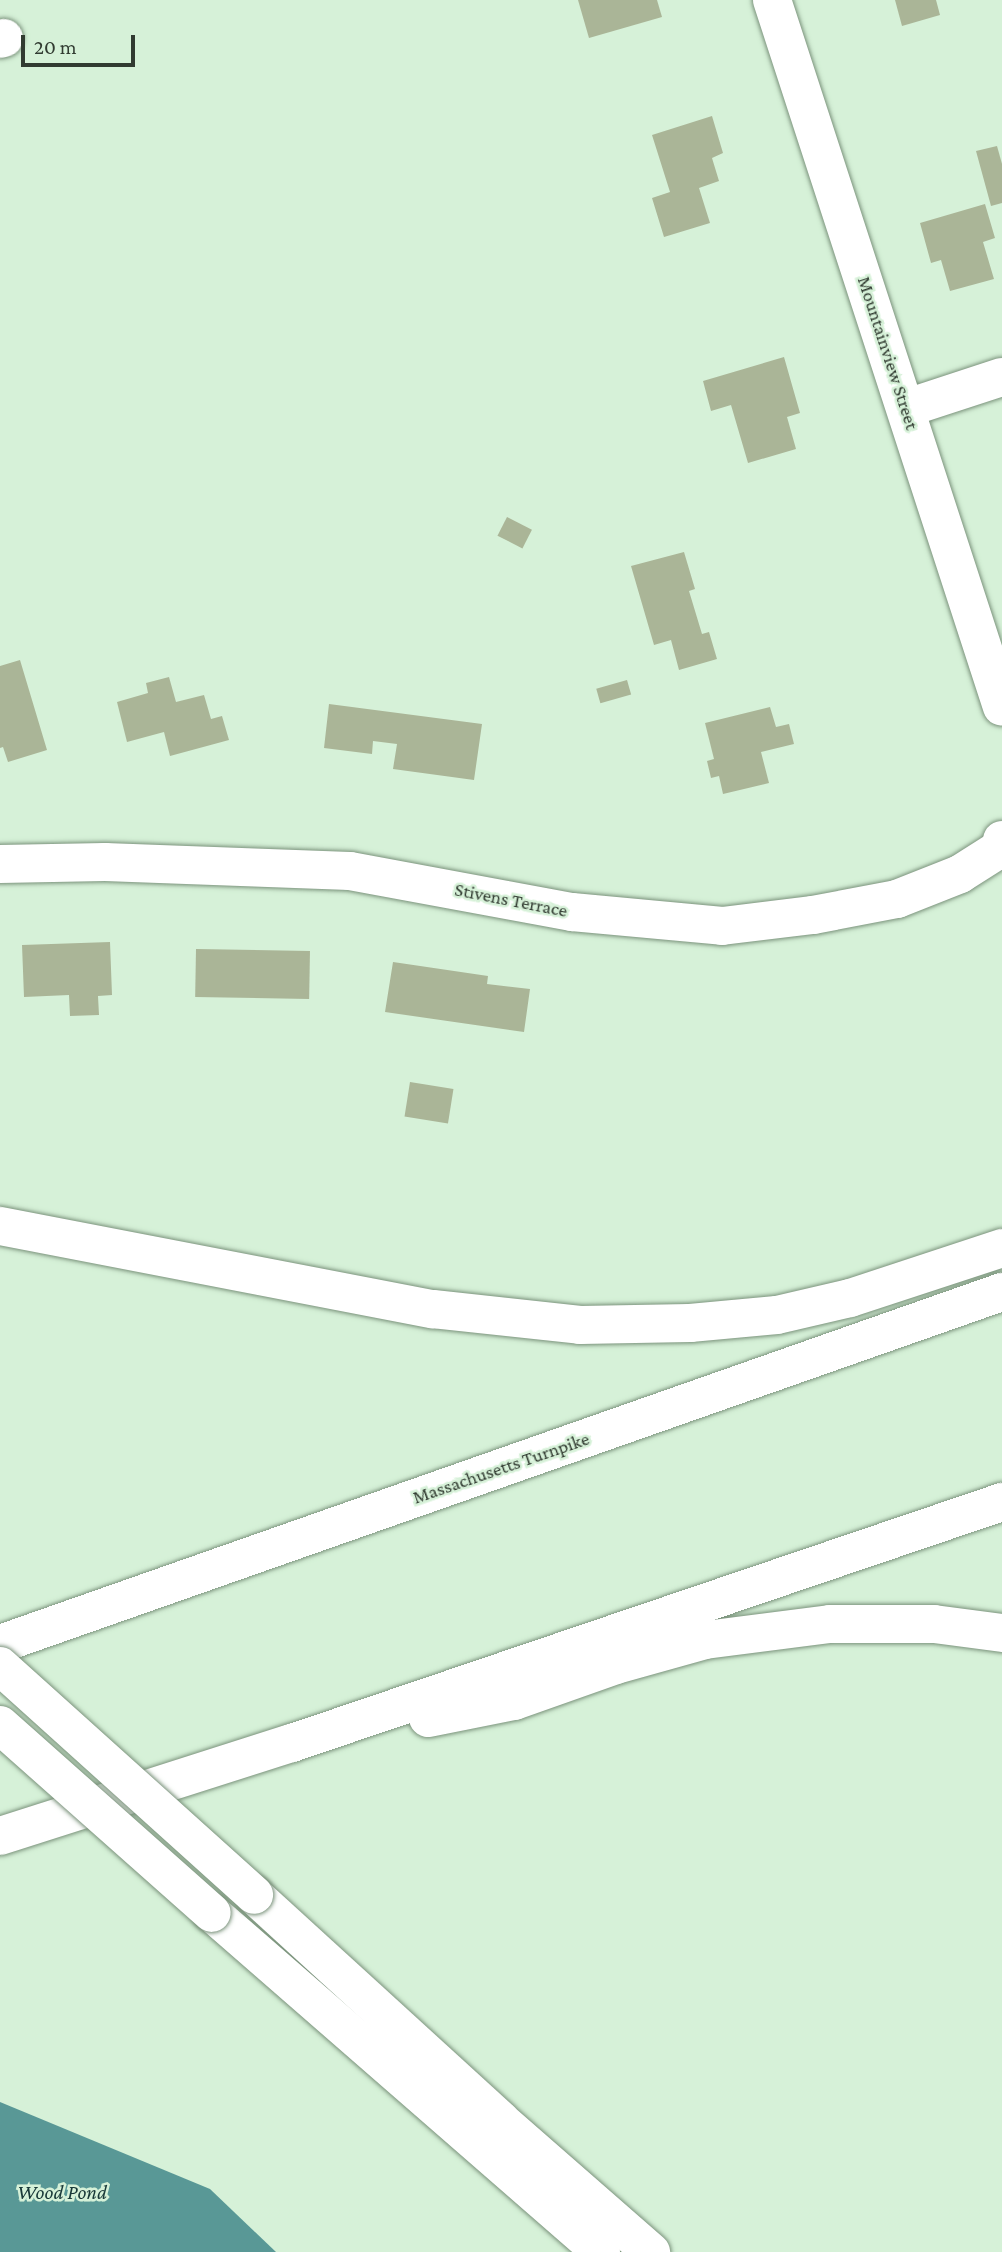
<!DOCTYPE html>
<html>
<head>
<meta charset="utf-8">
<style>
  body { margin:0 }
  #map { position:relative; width:1002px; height:2252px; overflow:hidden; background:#d6f1d8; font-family:"Crimson Pro",serif }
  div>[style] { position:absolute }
  .water>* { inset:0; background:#599896 }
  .building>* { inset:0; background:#aab597; transform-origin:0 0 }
  .roads { filter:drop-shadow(0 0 2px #7b937c) drop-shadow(0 0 2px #7b937c) }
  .minor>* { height:38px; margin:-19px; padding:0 19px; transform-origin:19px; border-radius:19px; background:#fff }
  .highway>* { height:38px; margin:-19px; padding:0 19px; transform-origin:19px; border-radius:19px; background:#fff }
  .bridges { filter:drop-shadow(0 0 2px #7b937c) drop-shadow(0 0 2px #7b937c) }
  .highway-bridge>* { height:38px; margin:-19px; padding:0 19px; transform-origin:19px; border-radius:19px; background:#fff }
  span { translate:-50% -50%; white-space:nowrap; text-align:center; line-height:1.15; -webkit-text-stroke:5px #d6f1d8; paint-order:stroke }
  .street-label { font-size:19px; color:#313b31 }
  .water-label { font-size:21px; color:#193938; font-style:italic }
  .scale { position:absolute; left:21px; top:35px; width:114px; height:32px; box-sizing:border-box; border:4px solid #313b31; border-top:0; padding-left:9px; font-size:21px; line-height:24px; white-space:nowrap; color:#313b31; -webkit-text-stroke:5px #d6f1d8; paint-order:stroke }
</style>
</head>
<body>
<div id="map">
  <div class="water">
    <i style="clip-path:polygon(0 2102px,210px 2189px,276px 2252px,0 2252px)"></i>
  </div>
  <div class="building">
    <i style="clip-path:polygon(578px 0,657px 0,662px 17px,589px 38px)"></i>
    <i style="clip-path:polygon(895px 0,936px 0,940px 15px,902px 26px)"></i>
    <i style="clip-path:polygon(712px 116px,723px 153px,712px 158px,719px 181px,699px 188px,710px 223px,664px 237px,652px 198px,670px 192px,652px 135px)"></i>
    <i style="clip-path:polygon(997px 146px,1002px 164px,1002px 203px,991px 206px,976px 151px)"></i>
    <i style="clip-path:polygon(985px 204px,995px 238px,983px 242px,994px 279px,950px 291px,941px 260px,931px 263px,920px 223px)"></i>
    <i style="clip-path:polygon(784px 357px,800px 413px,787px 417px,796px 449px,748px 463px,731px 405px,711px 411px,703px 381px)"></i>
    <i style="left:507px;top:517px;width:28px;height:21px;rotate:27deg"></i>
    <i style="clip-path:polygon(684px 552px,695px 589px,689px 591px,702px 634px,709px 632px,717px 659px,679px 670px,671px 640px,654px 645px,631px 566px)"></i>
    <i style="clip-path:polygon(20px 660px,47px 750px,8px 762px,3px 747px,0 748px,0 666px)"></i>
    <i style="clip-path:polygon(169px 677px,176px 702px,204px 695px,211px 719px,222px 716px,229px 740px,170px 756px,164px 732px,127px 742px,117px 702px,148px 693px,146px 683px)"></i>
    <i style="left:627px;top:680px;width:15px;height:32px;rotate:74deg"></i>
    <i style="clip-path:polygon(329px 704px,482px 724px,474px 780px,393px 769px,397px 744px,373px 741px,372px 754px,324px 748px)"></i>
    <i style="clip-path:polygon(770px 707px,776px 727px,789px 724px,794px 744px,761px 752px,769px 783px,723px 794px,719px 776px,711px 778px,707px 761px,714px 759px,705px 723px)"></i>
    <i style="clip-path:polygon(110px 942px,112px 995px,98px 996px,99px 1015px,70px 1016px,69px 995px,24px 997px,22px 945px)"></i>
    <i style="left:196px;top:949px;width:114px;height:48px;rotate:1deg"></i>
    <i style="clip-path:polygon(393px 962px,488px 976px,487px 984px,530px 989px,524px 1032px,385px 1012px)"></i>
    <i style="left:410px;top:1082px;width:44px;height:35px;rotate:9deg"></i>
  </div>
  <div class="roads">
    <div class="minor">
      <i style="left:772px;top:0;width:743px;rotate:71.98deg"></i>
      <i style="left:0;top:39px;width:4px;rotate:-14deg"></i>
      <i style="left:907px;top:408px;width:100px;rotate:-18.1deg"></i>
      <i style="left:0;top:864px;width:105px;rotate:-1.1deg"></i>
      <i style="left:105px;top:862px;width:245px;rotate:2.1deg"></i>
      <i style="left:350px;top:871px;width:226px;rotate:10.5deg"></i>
      <i style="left:572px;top:912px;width:151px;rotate:5.3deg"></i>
      <i style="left:722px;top:926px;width:92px;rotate:-6.9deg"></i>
      <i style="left:813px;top:915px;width:86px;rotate:-10.8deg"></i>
      <i style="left:897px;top:899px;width:68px;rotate:-21.6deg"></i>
      <i style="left:960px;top:874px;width:49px;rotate:-32.4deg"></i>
      <i style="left:1001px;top:848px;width:8px;rotate:-83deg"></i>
    </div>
    <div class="highway">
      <i style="left:0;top:1226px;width:441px;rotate:10.9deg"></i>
      <i style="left:433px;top:1309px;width:148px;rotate:6.2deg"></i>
      <i style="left:580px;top:1325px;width:110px;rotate:-1deg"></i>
      <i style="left:690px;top:1323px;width:87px;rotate:-5.3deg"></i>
      <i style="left:777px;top:1315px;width:75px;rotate:-13.1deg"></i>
      <i style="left:850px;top:1298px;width:160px;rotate:-18.2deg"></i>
      <i style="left:0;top:1644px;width:1062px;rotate:-19.36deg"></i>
      <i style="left:428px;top:1718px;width:88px;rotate:-11.2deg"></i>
      <i style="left:514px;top:1701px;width:108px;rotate:-19.4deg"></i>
      <i style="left:616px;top:1665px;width:92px;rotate:-15.7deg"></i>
      <i style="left:705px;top:1640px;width:126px;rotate:-7.3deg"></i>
      <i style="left:830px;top:1624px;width:104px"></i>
      <i style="left:934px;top:1624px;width:69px;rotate:7.5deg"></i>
      <i style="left:0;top:1836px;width:306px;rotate:-17.7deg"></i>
      <i style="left:292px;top:1743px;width:750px;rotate:-18.75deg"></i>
      <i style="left:254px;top:1895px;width:333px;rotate:42.4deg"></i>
      <i style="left:500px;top:2120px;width:201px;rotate:41.2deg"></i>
      <i style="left:212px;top:1913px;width:516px;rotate:41.07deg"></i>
    </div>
  </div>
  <div class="bridges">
    <div class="highway-bridge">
      <i style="left:0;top:1666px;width:342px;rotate:42deg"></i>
      <i style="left:0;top:1725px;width:283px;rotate:41.6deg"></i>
    </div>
  </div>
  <div class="street-label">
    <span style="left:888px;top:353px;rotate:72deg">Mountainview Street</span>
    <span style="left:511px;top:900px;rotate:11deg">Stivens Terrace</span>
    <span style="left:501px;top:1468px;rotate:-19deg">Massachusetts Turnpike</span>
  </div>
  <div class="water-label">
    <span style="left:62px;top:2192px">Wood Pond</span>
  </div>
  <div class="scale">20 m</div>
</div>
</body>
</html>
